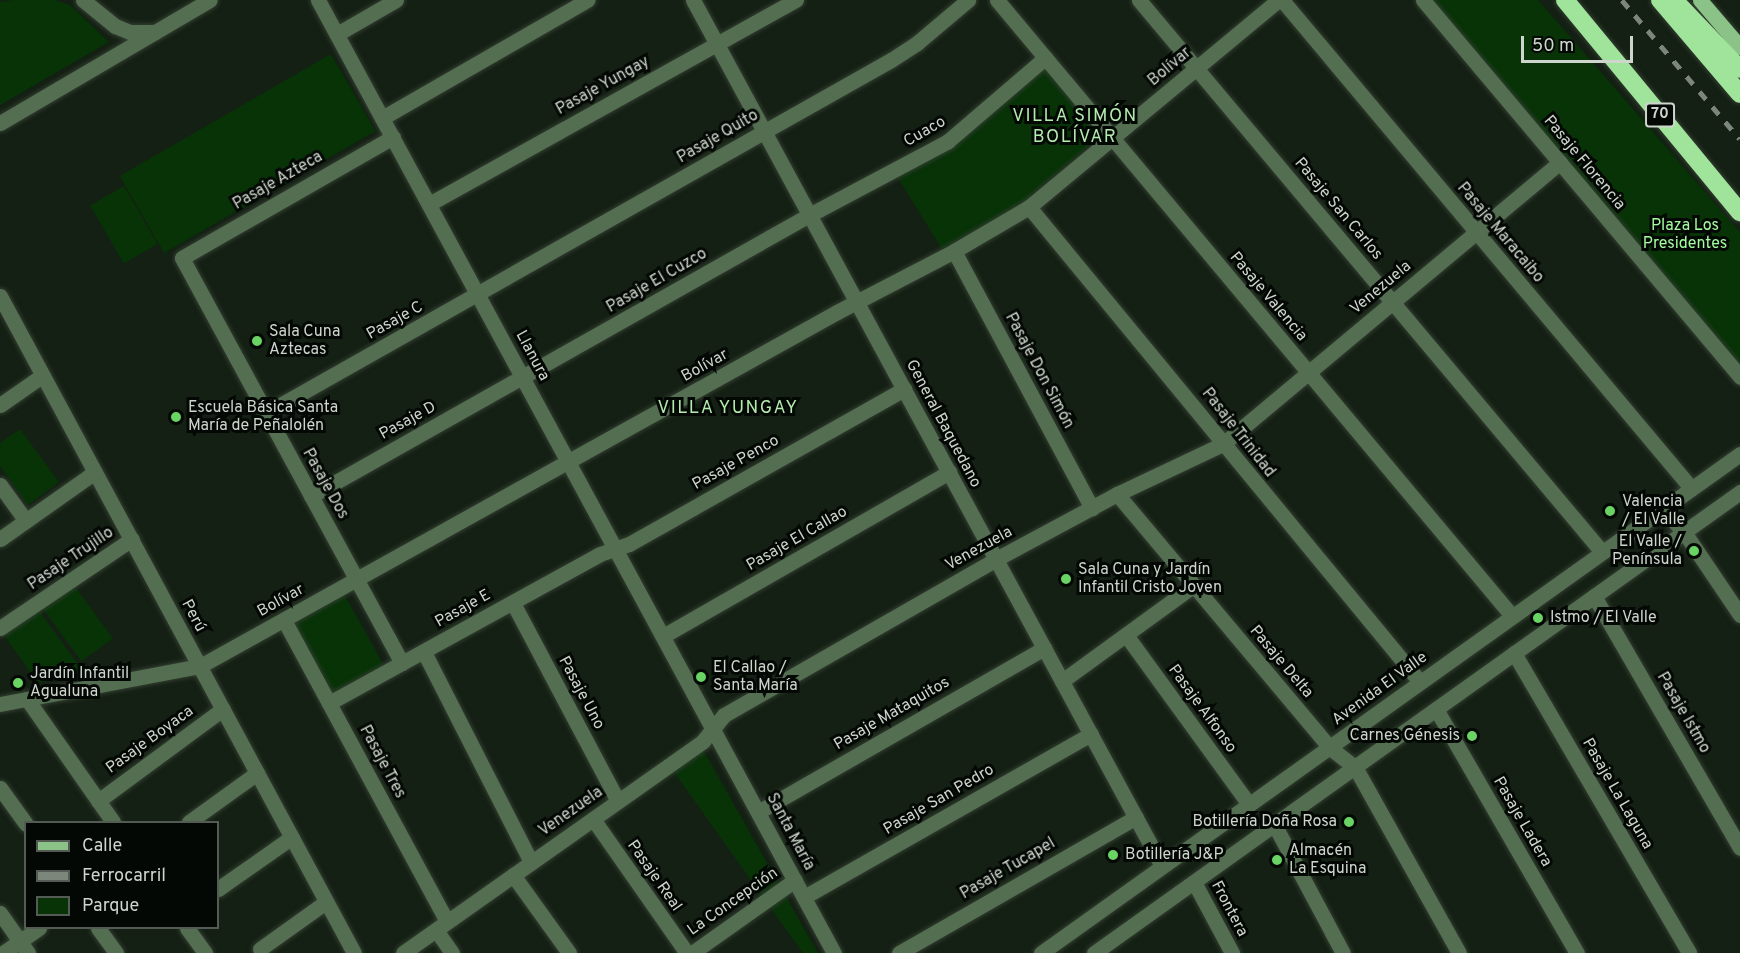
<!DOCTYPE html>
<html>
<head>
<meta charset="utf-8">
<style>
  body { margin:0 }
  #map { position:relative; width:1740px; height:953px; overflow:hidden; background:#142013; font-family:Overpass,sans-serif }
  div>[style] { position:absolute }
  .green>* { inset:0; background:#073307; transform-origin:0 0 }
  .roads { filter:drop-shadow(0 0 2px #323d31) drop-shadow(0 0 2px #323d31) }
  .minor>* { height:15px; margin:-7.5px; padding:0 7.5px; transform-origin:7.5px; border-radius:7.5px; background:#546e52 }
  .major>* { height:15px; margin:-7.5px; padding:0 7.5px; transform-origin:7.5px; border-radius:7.5px; background:#8bc287 }
  .highway>* { height:18px; margin:-9px; padding:0 9px; transform-origin:9px; border-radius:9px; background:#a0e49b }
  .rail>* { height:4.5px; margin-top:-2.25px; transform-origin:0; background:repeating-linear-gradient(90deg,#7c867b 0 10px,transparent 0 20px) }
  .dots>* { width:16px; height:16px; translate:-50% -50%; box-sizing:border-box; border:3px solid #040804; border-radius:50% }
  span { translate:-50% -50%; white-space:nowrap; text-align:center; line-height:1.15; -webkit-text-stroke:6px #040804; paint-order:stroke }
  .shield-label span { padding:2px 4px; background:#040804; border:2px solid; border-radius:4px; -webkit-text-stroke-width:0 }
  .shield-label { font-size:15px; color:#cdd5cc; font-weight:700 }
  .street-label { font-size:16px; color:#cdd5cc }
  .park-label { font-size:16px; color:#a5fc9f }
  .poi-label { font-size:16px; color:#cdd5cc }
  .left { translate:0 -50%; text-align:left }
  .right { translate:-100% -50%; text-align:right }
  .neighbourhood-label { font-size:18px; color:#b4ecb0; letter-spacing:1.5px }
  .legend { position:absolute; left:24px; top:821px; width:195px; height:108px; box-sizing:border-box; background:#040804; border:2px solid #545a54; margin:0; padding:8px 10px; list-style:none; font-size:18px; color:#cdd5cc }
  .legend li { display:flex; align-items:center; gap:12px; height:30px }
  .legend b { width:30px; border:2px solid #545a54 }
  .scale { position:absolute; left:1521px; top:36px; width:112px; height:27px; box-sizing:border-box; border:3px solid #cdd5cc; border-top:0; padding-left:8px; font-size:18px; line-height:21px; white-space:nowrap; color:#cdd5cc; -webkit-text-stroke:4px #040804; paint-order:stroke }
</style>
</head>
<body>
<div id="map">
  <div class="green">
    <i style="clip-path:polygon(13px 0,55px 0,70px 5px,109px 42px,0 105px,0 2px)"></i>
    <i style="clip-path:polygon(1430px 0,1538px 0,1740px 232px,1740px 369px)"></i>
    <i style="left:331px;top:54px;width:89px;height:244px;rotate:60deg"></i>
    <i style="clip-path:polygon(1041px 65px,1102px 134px,1020px 205px,942px 249px,895px 173px)"></i>
    <i style="left:124px;top:186px;width:67px;height:39px;rotate:60deg"></i>
    <i style="clip-path:polygon(20px 429px,59px 482px,28px 505px,0 466px,0 443px)"></i>
    <i style="left:74px;top:585px;width:66px;height:39px;rotate:54deg"></i>
    <i style="left:344px;top:594px;width:81px;height:61px;rotate:61deg"></i>
    <i style="clip-path:polygon(38px 609px,84px 673px,38px 683px,3px 634px)"></i>
    <i style="clip-path:polygon(703px 750px,818px 953px,803px 953px,674px 772px)"></i>
  </div>
  <div class="roads">
    <div class="minor">
      <i style="left:83px;top:0;width:41px;rotate:39.1deg"></i>
      <i style="left:115px;top:26px;width:16px;rotate:22deg"></i>
      <i style="left:130px;top:32px;width:25px"></i>
      <i style="left:318px;top:0;width:1084px;rotate:61.57deg"></i>
      <i style="left:693px;top:0;width:985px;rotate:61.56deg"></i>
      <i style="left:997px;top:0;width:803px;rotate:50.1deg"></i>
      <i style="left:1139px;top:0;width:720px;rotate:50.01deg"></i>
      <i style="left:1282px;top:0;width:637px;rotate:50.03deg"></i>
      <i style="left:1423px;top:0;width:493px;rotate:49.9deg"></i>
      <i style="left:337px;top:34px;width:68px;rotate:-30deg"></i>
      <i style="left:382px;top:118px;width:237px;rotate:-29.9deg"></i>
      <i style="left:0;top:123px;width:243px;rotate:-30.4deg"></i>
      <i style="left:393px;top:137px;width:243px;rotate:150.2deg"></i>
      <i style="left:182px;top:258px;width:461px;rotate:61.5deg"></i>
      <i style="left:429px;top:204px;width:420px;rotate:-29.1deg"></i>
      <i style="left:1029px;top:207px;width:615px;rotate:50.54deg"></i>
      <i style="left:954px;top:251px;width:292px;rotate:61.8deg"></i>
      <i style="left:0;top:296px;width:746px;rotate:61.68deg"></i>
      <i style="left:0;top:405px;width:52px;rotate:-34.9deg"></i>
      <i style="left:266px;top:413px;width:718px;rotate:-29.46deg"></i>
      <i style="left:891px;top:60px;width:31px;rotate:-33deg"></i>
      <i style="left:917px;top:43px;width:67px;rotate:-40.1deg"></i>
      <i style="left:0;top:485px;width:44px;rotate:54.2deg"></i>
      <i style="left:1117px;top:494px;width:330px;rotate:50deg"></i>
      <i style="left:1329px;top:747px;width:33px;rotate:38deg"></i>
      <i style="left:1355px;top:767px;width:213px;rotate:60.8deg"></i>
      <i style="left:311px;top:496px;width:572px;rotate:-29.43deg"></i>
      <i style="left:809px;top:215px;width:157px;rotate:-28deg"></i>
      <i style="left:948px;top:141px;width:128px;rotate:-40.6deg"></i>
      <i style="left:1663px;top:509px;width:31px;rotate:48deg"></i>
      <i style="left:1684px;top:532px;width:100px;rotate:56deg"></i>
      <i style="left:0;top:539px;width:116px;rotate:-35.2deg"></i>
      <i style="left:1594px;top:596px;width:291px;rotate:59.9deg"></i>
      <i style="left:513px;top:603px;width:224px;rotate:62.1deg"></i>
      <i style="left:284px;top:620px;width:342px;rotate:61.6deg"></i>
      <i style="left:0;top:628px;width:159px;rotate:-34deg"></i>
      <i style="left:1126px;top:635px;width:209px;rotate:54deg"></i>
      <i style="left:663px;top:636px;width:330px;rotate:-29.8deg"></i>
      <i style="left:424px;top:652px;width:236px;rotate:63deg"></i>
      <i style="left:1514px;top:653px;width:347px;rotate:59.7deg"></i>
      <i style="left:1062px;top:681px;width:163px;rotate:-36deg"></i>
      <i style="left:27px;top:699px;width:150px;rotate:55deg"></i>
      <i style="left:329px;top:703px;width:309px;rotate:-28.8deg"></i>
      <i style="left:600px;top:554px;width:31px;rotate:-19deg"></i>
      <i style="left:629px;top:544px;width:316px;rotate:-29.4deg"></i>
      <i style="left:0;top:704px;width:204px;rotate:-10.8deg"></i>
      <i style="left:200px;top:666px;width:729px;rotate:-29.06deg"></i>
      <i style="left:837px;top:312px;width:132px;rotate:-27.5deg"></i>
      <i style="left:954px;top:251px;width:87px;rotate:-30.4deg"></i>
      <i style="left:1029px;top:207px;width:324px;rotate:-39.7deg"></i>
      <i style="left:1436px;top:709px;width:282px;rotate:60deg"></i>
      <i style="left:0;top:788px;width:44px;rotate:54.2deg"></i>
      <i style="left:98px;top:801px;width:155px;rotate:-36.4deg"></i>
      <i style="left:758px;top:812px;width:330px;rotate:-29.8deg"></i>
      <i style="left:593px;top:819px;width:164px;rotate:55deg"></i>
      <i style="left:189px;top:822px;width:84px;rotate:-35.8deg"></i>
      <i style="left:1274px;top:824px;width:146px;rotate:61.9deg"></i>
      <i style="left:513px;top:875px;width:96px;rotate:54.3deg"></i>
      <i style="left:1194px;top:882px;width:81px;rotate:61.8deg"></i>
      <i style="left:218px;top:889px;width:90px;rotate:-35.1deg"></i>
      <i style="left:804px;top:897px;width:330px;rotate:-29.6deg"></i>
      <i style="left:0;top:913px;width:49px;rotate:55deg"></i>
      <i style="left:98px;top:928px;width:31px;rotate:54deg"></i>
      <i style="left:187px;top:928px;width:31px;rotate:54deg"></i>
      <i style="left:436px;top:930px;width:28px;rotate:55deg"></i>
      <i style="left:260px;top:949px;width:81px;rotate:-35.5deg"></i>
      <i style="left:3px;top:953px;width:44px;rotate:-34.8deg"></i>
      <i style="left:403px;top:953px;width:367px;rotate:-35.2deg"></i>
      <i style="left:703px;top:741px;width:33px;rotate:-51deg"></i>
      <i style="left:724px;top:715px;width:314px;rotate:-29.8deg"></i>
      <i style="left:996px;top:559px;width:137px;rotate:-28.2deg"></i>
      <i style="left:1117px;top:494px;width:117px;rotate:-25.3deg"></i>
      <i style="left:1223px;top:444px;width:439px;rotate:-39.9deg"></i>
      <i style="left:692px;top:953px;width:126px;rotate:-35.3deg"></i>
      <i style="left:899px;top:953px;width:273px;rotate:-29.8deg"></i>
      <i style="left:1041px;top:953px;width:859px;rotate:-35.52deg"></i>
      <i style="left:1094px;top:953px;width:794px;rotate:-35.51deg"></i>
    </div>
    <div class="major">
      <i style="left:1700px;top:0;width:62px;rotate:49.6deg"></i>
    </div>
    <div class="highway">
      <i style="left:1565px;top:0;width:275px;rotate:50.5deg"></i>
      <i style="left:1660px;top:0;width:123px;rotate:49.6deg"></i>
      <i style="left:1674px;top:0;width:95px;rotate:46.3deg"></i>
    </div>
  </div>
  <div class="rail">
    <i style="left:1622px;top:0;width:182px;rotate:49.7deg"></i>
  </div>
  <div class="dots">
    <i style="left:257px;top:341px;background:#69d464"></i>
    <i style="left:176px;top:417px;background:#69d464"></i>
    <i style="left:1610px;top:511px;background:#69d464"></i>
    <i style="left:1694px;top:551px;background:#69d464"></i>
    <i style="left:1066px;top:579px;background:#69d464"></i>
    <i style="left:1538px;top:618px;background:#69d464"></i>
    <i style="left:701px;top:677px;background:#69d464"></i>
    <i style="left:18px;top:683px;background:#69d464"></i>
    <i style="left:1472px;top:736px;background:#69d464"></i>
    <i style="left:1349px;top:822px;background:#69d464"></i>
    <i style="left:1113px;top:855px;background:#69d464"></i>
    <i style="left:1277px;top:860px;background:#69d464"></i>
  </div>
  <div class="shield-label">
    <span style="left:1660px;top:115px">70</span>
  </div>
  <div class="street-label">
    <span style="left:1170px;top:67px;rotate:-40deg">Bolívar</span>
    <span style="left:603px;top:86px;rotate:-29deg">Pasaje Yungay</span>
    <span style="left:925px;top:132px;rotate:-30deg">Cuaco</span>
    <span style="left:718px;top:137px;rotate:-30deg">Pasaje Quito</span>
    <span style="left:1584px;top:163px;rotate:50deg">Pasaje Florencia</span>
    <span style="left:278px;top:181px;rotate:-30deg">Pasaje Azteca</span>
    <span style="left:1338px;top:209px;rotate:50deg">Pasaje San Carlos</span>
    <span style="left:1500px;top:233px;rotate:50deg">Pasaje Maracaibo</span>
    <span style="left:657px;top:281px;rotate:-30deg">Pasaje El Cuzco</span>
    <span style="left:1381px;top:288px;rotate:-40deg">Venezuela</span>
    <span style="left:1268px;top:297px;rotate:50deg">Pasaje Valencia</span>
    <span style="left:395px;top:321px;rotate:-29deg">Pasaje C</span>
    <span style="left:532px;top:356px;rotate:62deg">Llanura</span>
    <span style="left:705px;top:366px;rotate:-29deg">Bolívar</span>
    <span style="left:1039px;top:371px;rotate:62deg">Pasaje Don Simón</span>
    <span style="left:408px;top:421px;rotate:-29deg">Pasaje D</span>
    <span style="left:943px;top:424px;rotate:62deg">General Baquedano</span>
    <span style="left:1238px;top:433px;rotate:52deg">Pasaje Trinidad</span>
    <span style="left:736px;top:463px;rotate:-29deg">Pasaje Penco</span>
    <span style="left:325px;top:484px;rotate:61deg">Pasaje Dos</span>
    <span style="left:797px;top:539px;rotate:-30deg">Pasaje El Callao</span>
    <span style="left:979px;top:549px;rotate:-29deg">Venezuela</span>
    <span style="left:71px;top:559px;rotate:-34deg">Pasaje Trujillo</span>
    <span style="left:281px;top:601px;rotate:-29deg">Bolívar</span>
    <span style="left:463px;top:609px;rotate:-29deg">Pasaje E</span>
    <span style="left:193px;top:616px;rotate:62deg">Perú</span>
    <span style="left:1281px;top:662px;rotate:50deg">Pasaje Delta</span>
    <span style="left:1380px;top:689px;rotate:-36deg">Avenida El Valle</span>
    <span style="left:581px;top:693px;rotate:62deg">Pasaje Uno</span>
    <span style="left:1202px;top:709px;rotate:54deg">Pasaje Alfonso</span>
    <span style="left:1683px;top:713px;rotate:60deg">Pasaje Istmo</span>
    <span style="left:892px;top:714px;rotate:-30deg">Pasaje Mataquitos</span>
    <span style="left:150px;top:740px;rotate:-36deg">Pasaje Boyaca</span>
    <span style="left:382px;top:762px;rotate:62deg">Pasaje Tres</span>
    <span style="left:1617px;top:794px;rotate:60deg">Pasaje La Laguna</span>
    <span style="left:939px;top:800px;rotate:-30deg">Pasaje San Pedro</span>
    <span style="left:571px;top:812px;rotate:-35deg">Venezuela</span>
    <span style="left:1522px;top:822px;rotate:60deg">Pasaje Ladera</span>
    <span style="left:790px;top:832px;rotate:62deg">Santa María</span>
    <span style="left:1008px;top:869px;rotate:-30deg">Pasaje Tucapel</span>
    <span style="left:654px;top:876px;rotate:55deg">Pasaje Real</span>
    <span style="left:733px;top:902px;rotate:-35deg">La Concepción</span>
    <span style="left:1229px;top:909px;rotate:62deg">Frontera</span>
  </div>
  <div class="park-label">
    <span style="left:1685px;top:235px">Plaza Los<br>Presidentes</span>
  </div>
  <div class="poi-label">
    <span class="left" style="left:269px;top:341px">Sala Cuna<br>Aztecas</span>
    <span class="left" style="left:188px;top:417px">Escuela Básica Santa<br>María de Peñalolén</span>
    <span class="left" style="left:1622px;top:511px">Valencia<br>/ El Valle</span>
    <span class="right" style="left:1682px;top:551px">El Valle /<br>Península</span>
    <span class="left" style="left:1078px;top:579px">Sala Cuna y Jardín<br>Infantil Cristo Joven</span>
    <span class="left" style="left:1550px;top:618px">Istmo / El Valle</span>
    <span class="left" style="left:713px;top:677px">El Callao /<br>Santa María</span>
    <span class="left" style="left:30px;top:683px">Jardín Infantil<br>Agualuna</span>
    <span class="right" style="left:1460px;top:736px">Carnes Génesis</span>
    <span class="right" style="left:1337px;top:822px">Botillería Doña Rosa</span>
    <span class="left" style="left:1289px;top:860px">Almacén<br>La Esquina</span>
    <span class="left" style="left:1125px;top:855px">Botillería J&amp;P</span>
  </div>
  <div class="neighbourhood-label">
    <span style="left:1075px;top:128px">VILLA SIMÓN<br>BOLÍVAR</span>
    <span style="left:728px;top:409px">VILLA YUNGAY</span>
  </div>
  <ul class="legend">
  <li><b style="height:8px;background:#8bc287"></b>Calle</li>
  <li><b style="height:8px;background:#7c867b"></b>Ferrocarril</li>
  <li><b style="height:16px;background:#073307"></b>Parque</li>
  </ul>
  <div class="scale">50 m</div>
</div>
</body>
</html>
